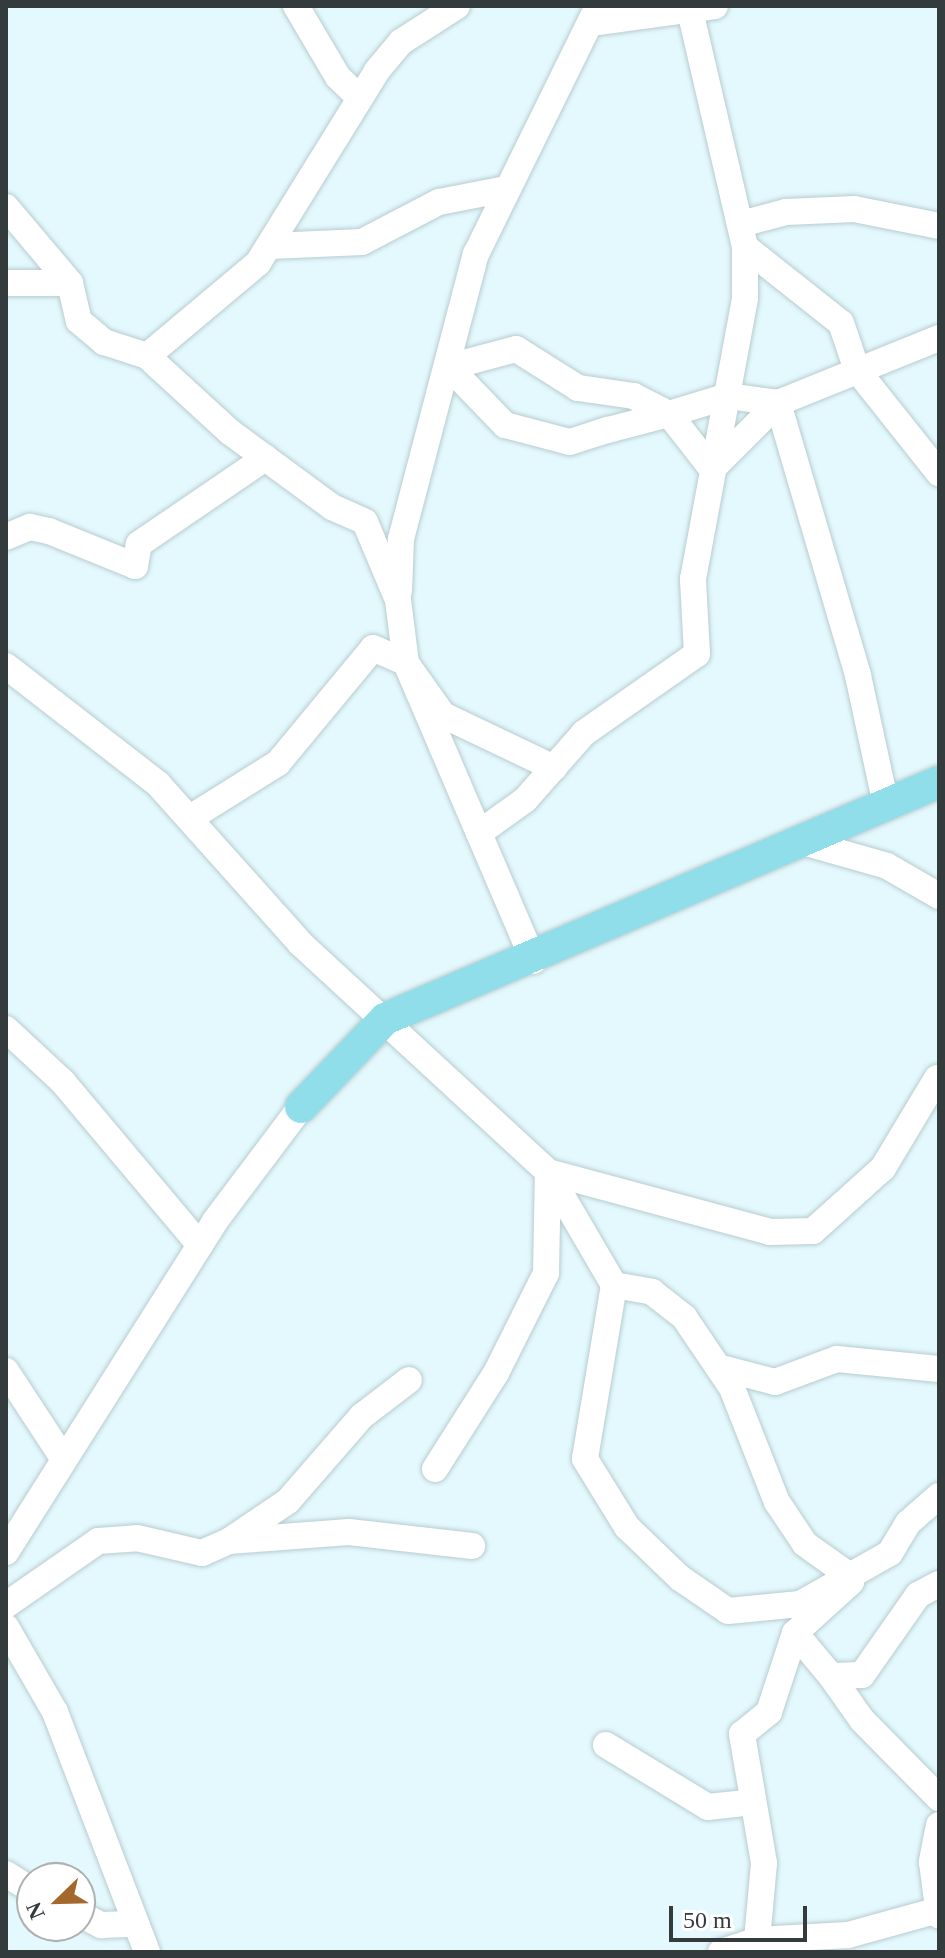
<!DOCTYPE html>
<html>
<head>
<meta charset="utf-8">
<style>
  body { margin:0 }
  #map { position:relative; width:945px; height:1958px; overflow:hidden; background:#e4f9fd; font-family:"Times New Roman",serif }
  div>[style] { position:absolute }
  .roads { filter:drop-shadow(0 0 2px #b8ccd0) drop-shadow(0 0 2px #b8ccd0) }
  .minor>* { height:26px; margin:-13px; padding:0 13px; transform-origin:13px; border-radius:13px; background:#fff }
  .major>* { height:32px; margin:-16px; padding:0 16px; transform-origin:16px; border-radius:16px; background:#91deeb }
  span { translate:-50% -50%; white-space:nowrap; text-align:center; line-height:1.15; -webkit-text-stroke:8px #fff; paint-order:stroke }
  .frame { position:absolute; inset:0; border:8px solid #333b3d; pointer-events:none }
  .north { position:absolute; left:16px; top:1862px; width:80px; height:80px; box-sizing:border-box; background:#fff; border:2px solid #adb1b1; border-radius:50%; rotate:247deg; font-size:22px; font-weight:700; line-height:32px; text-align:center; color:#333b3d }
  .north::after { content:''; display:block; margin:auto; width:28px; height:36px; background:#a5682c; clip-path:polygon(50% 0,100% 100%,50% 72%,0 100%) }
  .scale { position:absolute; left:669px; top:1906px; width:138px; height:36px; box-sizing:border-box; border:4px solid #333b3d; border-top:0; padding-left:10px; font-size:24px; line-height:28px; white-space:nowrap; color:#333b3d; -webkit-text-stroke:6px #fff; paint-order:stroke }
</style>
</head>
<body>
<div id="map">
  <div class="roads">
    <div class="minor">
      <i style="left:296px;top:6px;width:82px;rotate:59.4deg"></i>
      <i style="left:338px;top:77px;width:30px;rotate:44deg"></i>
      <i style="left:457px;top:6px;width:67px;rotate:147.3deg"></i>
      <i style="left:401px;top:42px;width:38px;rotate:130deg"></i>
      <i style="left:377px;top:71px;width:226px;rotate:121.8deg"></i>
      <i style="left:258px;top:263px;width:145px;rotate:140deg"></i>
      <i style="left:147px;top:356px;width:113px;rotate:42.5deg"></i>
      <i style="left:230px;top:432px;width:127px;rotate:36.3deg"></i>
      <i style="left:332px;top:507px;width:36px;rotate:24deg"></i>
      <i style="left:365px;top:522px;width:85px;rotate:67.1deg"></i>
      <i style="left:398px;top:600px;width:64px;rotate:82.8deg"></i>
      <i style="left:406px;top:663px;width:324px;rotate:66.8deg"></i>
      <i style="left:591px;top:23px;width:125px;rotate:-7.8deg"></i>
      <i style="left:6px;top:207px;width:99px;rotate:49.9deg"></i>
      <i style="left:70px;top:283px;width:39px;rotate:77deg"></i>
      <i style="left:79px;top:321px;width:33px;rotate:40deg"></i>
      <i style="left:104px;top:342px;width:45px;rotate:18deg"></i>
      <i style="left:741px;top:224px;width:47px;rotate:-14.9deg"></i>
      <i style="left:786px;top:212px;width:68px;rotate:-2.5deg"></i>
      <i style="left:854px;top:209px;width:87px;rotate:11.3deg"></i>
      <i style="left:271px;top:246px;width:91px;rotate:-2.5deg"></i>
      <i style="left:362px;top:242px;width:87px;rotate:-27.5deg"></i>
      <i style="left:439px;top:202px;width:63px;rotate:-11deg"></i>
      <i style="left:745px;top:247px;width:122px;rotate:38.4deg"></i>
      <i style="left:841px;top:323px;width:50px;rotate:71.2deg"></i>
      <i style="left:857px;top:370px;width:132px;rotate:51.5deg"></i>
      <i style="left:6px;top:283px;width:64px"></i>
      <i style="left:6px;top:537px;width:26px;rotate:-23deg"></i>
      <i style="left:30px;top:527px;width:19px;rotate:12deg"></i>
      <i style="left:49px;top:531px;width:93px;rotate:22.1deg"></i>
      <i style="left:135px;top:566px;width:22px;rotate:-80deg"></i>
      <i style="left:139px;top:544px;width:153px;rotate:-34.3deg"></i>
      <i style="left:399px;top:591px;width:52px;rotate:-87.8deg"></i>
      <i style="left:401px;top:539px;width:295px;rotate:-75.3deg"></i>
      <i style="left:476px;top:254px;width:276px;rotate:-63.8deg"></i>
      <i style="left:6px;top:666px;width:192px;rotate:37.8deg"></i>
      <i style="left:158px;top:784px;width:213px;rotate:48.2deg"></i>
      <i style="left:300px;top:943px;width:338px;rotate:42.7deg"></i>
      <i style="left:548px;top:1172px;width:230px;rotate:15.1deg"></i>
      <i style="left:770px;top:1232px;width:43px;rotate:-1.3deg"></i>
      <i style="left:813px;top:1231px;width:94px;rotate:-42deg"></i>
      <i style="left:883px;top:1168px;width:105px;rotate:-59deg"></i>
      <i style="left:886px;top:805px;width:133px;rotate:-102.2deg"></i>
      <i style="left:858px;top:675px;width:284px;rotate:-106.4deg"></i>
      <i style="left:778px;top:403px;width:93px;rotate:135deg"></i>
      <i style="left:712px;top:469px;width:70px;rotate:-128deg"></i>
      <i style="left:669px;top:414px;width:39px;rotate:-153deg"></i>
      <i style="left:634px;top:396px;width:57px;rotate:-171.9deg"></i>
      <i style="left:578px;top:388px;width:73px;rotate:-147.8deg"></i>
      <i style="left:516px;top:349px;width:69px;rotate:165deg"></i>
      <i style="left:449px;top:367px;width:81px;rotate:46deg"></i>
      <i style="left:505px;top:425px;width:67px;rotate:14.7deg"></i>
      <i style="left:570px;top:442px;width:40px;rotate:-18deg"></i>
      <i style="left:608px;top:430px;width:63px;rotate:-14.7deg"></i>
      <i style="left:669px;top:414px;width:62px;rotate:-17deg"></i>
      <i style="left:728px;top:396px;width:50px;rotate:8deg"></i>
      <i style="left:778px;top:403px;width:174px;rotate:-22deg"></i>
      <i style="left:190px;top:818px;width:104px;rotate:-32deg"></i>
      <i style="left:278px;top:763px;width:149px;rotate:-50.4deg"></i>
      <i style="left:373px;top:648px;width:36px;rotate:24deg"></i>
      <i style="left:406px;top:663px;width:64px;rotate:54.6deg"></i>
      <i style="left:443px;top:715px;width:123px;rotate:25.5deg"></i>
      <i style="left:479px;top:833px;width:57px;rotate:-35.7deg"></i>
      <i style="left:525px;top:800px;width:89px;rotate:-48.6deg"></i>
      <i style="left:584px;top:733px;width:138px;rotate:-35deg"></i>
      <i style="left:697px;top:654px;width:75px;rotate:-93.1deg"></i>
      <i style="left:693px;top:579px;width:286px;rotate:-79.5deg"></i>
      <i style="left:745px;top:298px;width:51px;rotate:-90deg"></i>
      <i style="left:745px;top:247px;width:247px;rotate:-103.1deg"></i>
      <i style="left:803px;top:842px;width:87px;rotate:15.9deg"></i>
      <i style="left:887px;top:866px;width:60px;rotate:30deg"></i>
      <i style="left:6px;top:1029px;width:78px;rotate:42.9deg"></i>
      <i style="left:63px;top:1082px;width:213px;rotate:50deg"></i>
      <i style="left:548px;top:1172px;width:131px;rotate:59.7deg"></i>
      <i style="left:614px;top:1285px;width:176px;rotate:99.5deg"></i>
      <i style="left:585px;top:1459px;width:80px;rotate:58.3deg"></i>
      <i style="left:627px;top:1527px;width:74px;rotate:43.9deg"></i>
      <i style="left:680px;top:1578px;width:58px;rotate:34.5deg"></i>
      <i style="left:728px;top:1611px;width:72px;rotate:-5.6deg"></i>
      <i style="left:800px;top:1604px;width:103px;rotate:-29.5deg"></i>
      <i style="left:890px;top:1553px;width:35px;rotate:-59deg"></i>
      <i style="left:908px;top:1523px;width:41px;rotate:-41.1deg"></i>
      <i style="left:614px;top:1285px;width:39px;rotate:10deg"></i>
      <i style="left:652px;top:1292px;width:41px;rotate:38deg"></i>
      <i style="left:684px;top:1317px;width:86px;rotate:55.9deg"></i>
      <i style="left:732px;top:1388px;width:123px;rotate:68.5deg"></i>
      <i style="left:777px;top:1502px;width:50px;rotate:56.3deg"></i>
      <i style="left:805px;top:1544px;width:52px;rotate:35.5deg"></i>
      <i style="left:718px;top:1367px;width:59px;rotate:14.7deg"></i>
      <i style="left:775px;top:1382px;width:66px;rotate:-20.4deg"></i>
      <i style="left:837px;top:1359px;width:102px;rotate:5.6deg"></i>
      <i style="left:6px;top:1371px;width:104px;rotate:56.8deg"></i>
      <i style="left:435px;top:1469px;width:114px;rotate:-57.6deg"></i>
      <i style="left:496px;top:1373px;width:112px;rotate:-63.4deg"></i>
      <i style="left:546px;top:1273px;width:101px;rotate:-88.9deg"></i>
      <i style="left:229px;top:1541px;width:120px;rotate:-4.3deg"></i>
      <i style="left:349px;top:1532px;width:124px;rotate:6.5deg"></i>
      <i style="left:6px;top:1552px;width:391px;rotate:-57.7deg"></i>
      <i style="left:215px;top:1221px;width:143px;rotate:-53deg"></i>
      <i style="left:6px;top:1605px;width:112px;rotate:-34.8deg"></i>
      <i style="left:98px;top:1541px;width:39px;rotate:-4deg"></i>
      <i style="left:137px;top:1538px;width:67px;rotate:13deg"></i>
      <i style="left:202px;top:1553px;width:30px;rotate:-24deg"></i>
      <i style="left:229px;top:1541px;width:71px;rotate:-34.1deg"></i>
      <i style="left:288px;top:1501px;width:113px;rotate:-49deg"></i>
      <i style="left:362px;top:1416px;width:59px;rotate:-37.5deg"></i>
      <i style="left:6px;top:1627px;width:98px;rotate:60deg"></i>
      <i style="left:55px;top:1712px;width:257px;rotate:69deg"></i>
      <i style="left:795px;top:1633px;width:76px;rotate:-42.3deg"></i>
      <i style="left:831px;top:1676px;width:54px;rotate:54.8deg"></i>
      <i style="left:862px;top:1720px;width:110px;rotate:45.4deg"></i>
      <i style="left:606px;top:1745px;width:119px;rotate:31.3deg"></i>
      <i style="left:708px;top:1807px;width:45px;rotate:-6.3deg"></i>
      <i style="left:939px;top:1825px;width:38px;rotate:101deg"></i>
      <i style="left:932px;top:1862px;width:54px;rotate:82.6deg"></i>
      <i style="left:6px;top:1874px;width:31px;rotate:32deg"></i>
      <i style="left:80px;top:1914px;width:24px;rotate:28deg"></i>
      <i style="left:101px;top:1925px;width:35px;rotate:-2deg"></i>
      <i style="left:757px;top:1940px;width:77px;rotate:-84.8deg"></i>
      <i style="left:764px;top:1863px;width:131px;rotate:-99.7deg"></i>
      <i style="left:742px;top:1734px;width:35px;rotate:-39deg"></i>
      <i style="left:769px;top:1712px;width:83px;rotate:-71.8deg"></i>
      <i style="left:795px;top:1633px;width:56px;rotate:50.1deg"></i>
      <i style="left:831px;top:1676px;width:31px;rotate:-2deg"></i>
      <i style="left:862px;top:1675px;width:98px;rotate:-55deg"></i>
      <i style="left:918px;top:1595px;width:24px;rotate:-28deg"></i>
      <i style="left:721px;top:1952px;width:38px;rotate:-18deg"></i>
      <i style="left:757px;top:1940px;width:91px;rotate:-3.1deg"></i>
      <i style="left:848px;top:1935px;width:94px;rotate:-15.4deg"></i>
    </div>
    <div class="major">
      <i style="left:301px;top:1107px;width:122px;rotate:-46.3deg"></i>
      <i style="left:385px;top:1019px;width:603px;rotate:-23.16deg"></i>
    </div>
  </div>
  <div class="frame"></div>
  <div class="north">N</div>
  <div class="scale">50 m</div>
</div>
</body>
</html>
